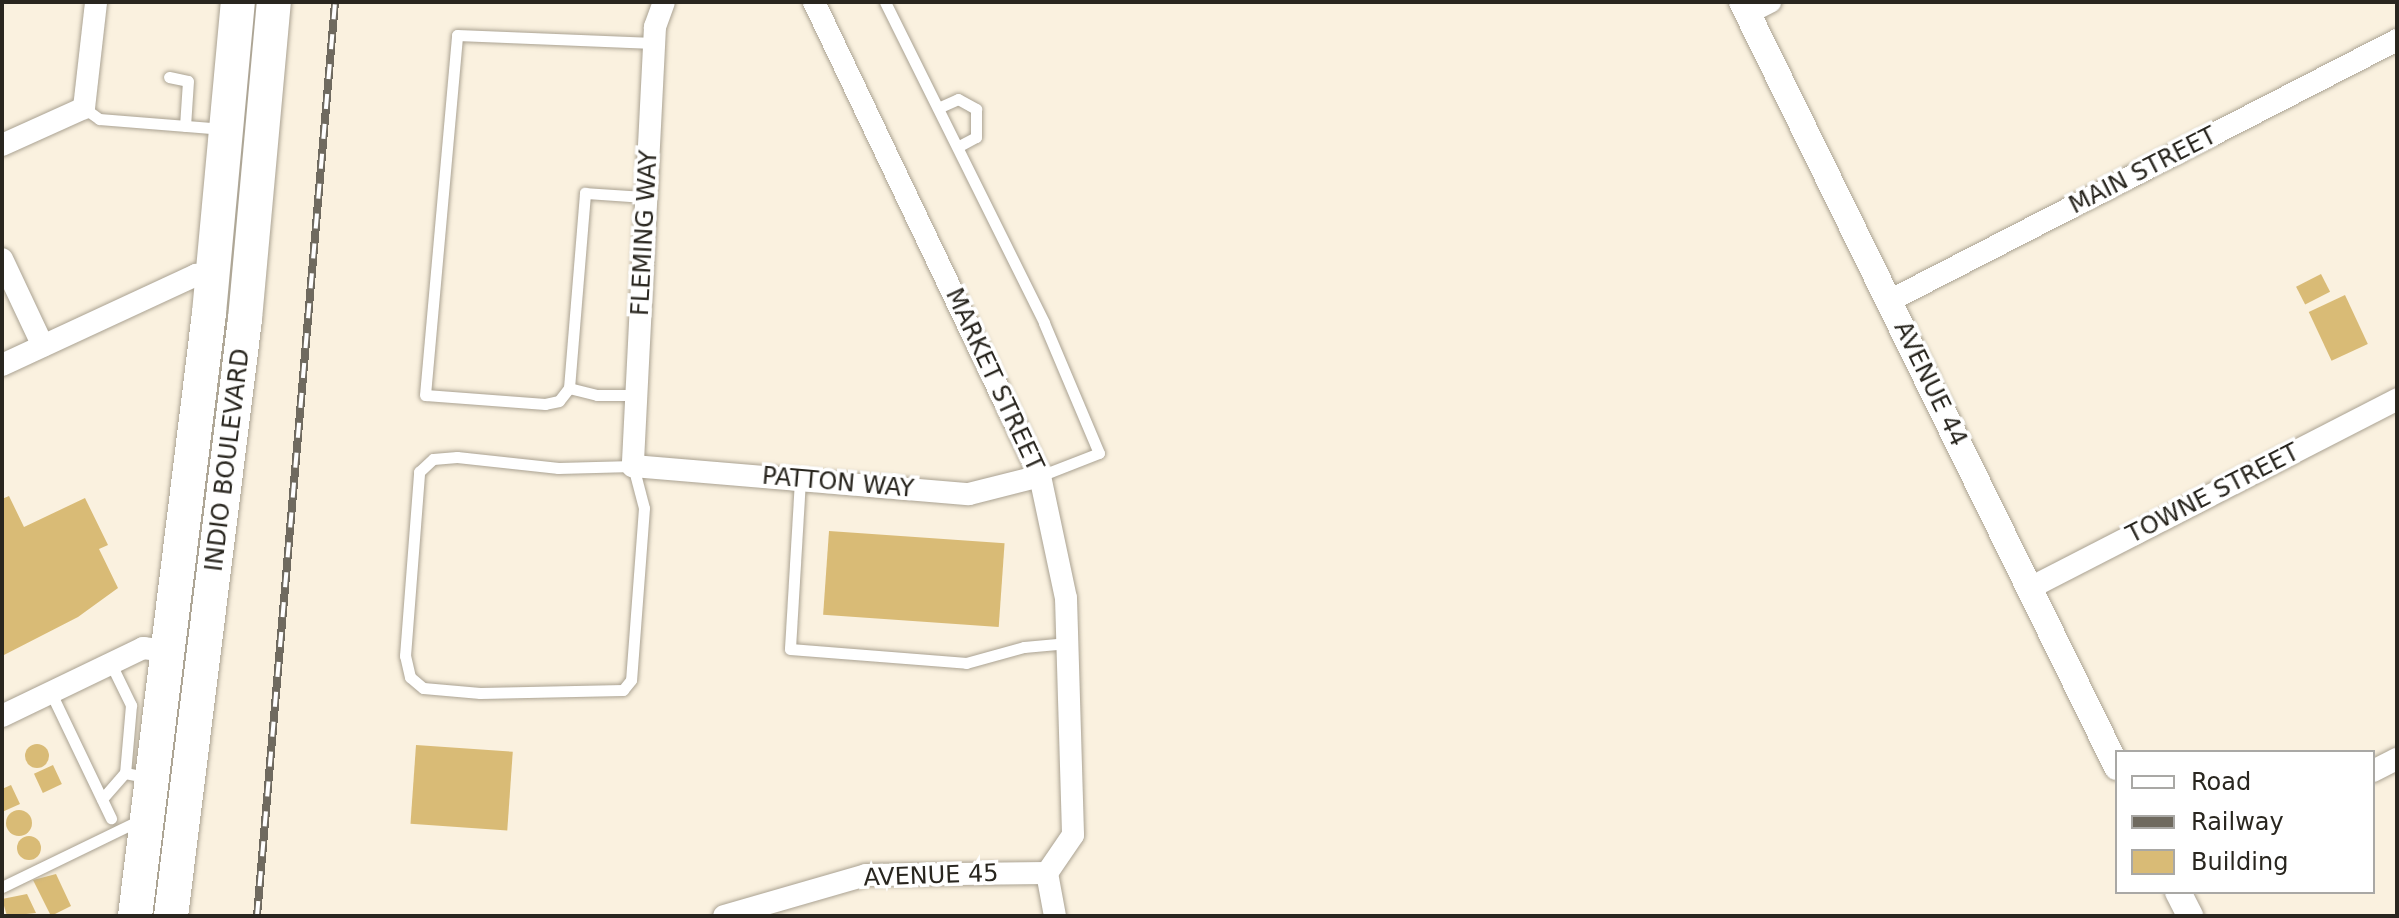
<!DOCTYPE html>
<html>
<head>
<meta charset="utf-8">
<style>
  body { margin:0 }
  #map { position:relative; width:2399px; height:918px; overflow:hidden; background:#faf1df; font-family:"DejaVu Sans",sans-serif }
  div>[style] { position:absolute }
  .building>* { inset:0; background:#d9bb76; transform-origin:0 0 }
  .round { border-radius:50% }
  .roads { filter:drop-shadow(0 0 2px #aaa292) drop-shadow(0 0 2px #aaa292) }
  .service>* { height:11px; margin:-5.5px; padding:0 5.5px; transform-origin:5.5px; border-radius:5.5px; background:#fff }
  .minor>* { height:22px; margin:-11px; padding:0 11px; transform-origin:11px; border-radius:11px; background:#fff }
  .tertiary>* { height:26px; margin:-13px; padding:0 13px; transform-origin:13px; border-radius:13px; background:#fff }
  .primary>* { height:34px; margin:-17px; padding:0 17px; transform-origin:17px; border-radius:17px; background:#fff }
  .rail>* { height:8px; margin-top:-4px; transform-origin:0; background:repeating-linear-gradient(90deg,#fff 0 15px,#6f6a5f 0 30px); box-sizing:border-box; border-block:2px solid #6f6a5f }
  span { translate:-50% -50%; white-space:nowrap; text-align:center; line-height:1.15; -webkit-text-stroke:7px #fff; paint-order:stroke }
  .street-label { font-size:24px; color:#29261f }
  .frame { position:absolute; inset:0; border:4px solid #29261f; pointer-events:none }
  .legend { position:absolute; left:2115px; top:750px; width:260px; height:144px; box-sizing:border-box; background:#fff; border:2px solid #a9a8a5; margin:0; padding:10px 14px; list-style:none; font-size:24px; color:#29261f }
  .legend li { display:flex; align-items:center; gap:16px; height:40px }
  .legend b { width:40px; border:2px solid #a9a8a5 }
</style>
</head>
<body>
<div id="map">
  <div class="building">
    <i style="left:2321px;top:274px;width:20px;height:28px;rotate:63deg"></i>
    <i style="left:2345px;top:295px;width:54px;height:40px;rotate:65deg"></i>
    <i style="clip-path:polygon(9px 496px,24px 527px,85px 498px,108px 545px,99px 549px,118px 588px,78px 617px,2px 656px,2px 499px)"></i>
    <i style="left:829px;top:531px;width:176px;height:84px;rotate:4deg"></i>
    <i class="round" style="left:25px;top:744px;width:24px;height:24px"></i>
    <i style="left:416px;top:745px;width:97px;height:79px;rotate:4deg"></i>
    <i style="left:53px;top:765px;width:21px;height:21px;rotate:65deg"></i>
    <i style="clip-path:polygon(11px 785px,20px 804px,2px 812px,2px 789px)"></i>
    <i class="round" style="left:6px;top:810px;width:26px;height:26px"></i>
    <i class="round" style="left:17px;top:836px;width:24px;height:24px"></i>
    <i style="clip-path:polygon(56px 874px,71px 906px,51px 916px,33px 880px)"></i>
    <i style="clip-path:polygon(27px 894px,36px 913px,7px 916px,2px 899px)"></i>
  </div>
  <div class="roads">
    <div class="service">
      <i style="left:885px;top:2px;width:358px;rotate:63.6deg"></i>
      <i style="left:1044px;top:323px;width:141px;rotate:67.1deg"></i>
      <i style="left:1099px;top:453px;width:63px;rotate:158.7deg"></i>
      <i style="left:169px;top:77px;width:19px;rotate:12deg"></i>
      <i style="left:188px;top:81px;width:45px;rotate:93.8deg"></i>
      <i style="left:84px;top:108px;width:19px;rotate:36deg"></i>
      <i style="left:99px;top:119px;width:125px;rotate:4.6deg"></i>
      <i style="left:938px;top:108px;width:22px;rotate:-24deg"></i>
      <i style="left:958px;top:99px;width:21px;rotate:29deg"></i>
      <i style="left:976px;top:109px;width:28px;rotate:90deg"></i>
      <i style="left:976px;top:137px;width:21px;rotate:152deg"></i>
      <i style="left:569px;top:388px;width:16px;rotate:128deg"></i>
      <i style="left:559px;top:401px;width:14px;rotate:168deg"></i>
      <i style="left:545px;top:404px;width:120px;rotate:-175.7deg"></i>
      <i style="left:425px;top:395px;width:361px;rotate:-84.9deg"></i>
      <i style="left:457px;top:35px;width:197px;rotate:2.3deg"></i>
      <i style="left:637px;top:395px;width:40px;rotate:180deg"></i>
      <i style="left:597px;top:395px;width:29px;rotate:-166deg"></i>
      <i style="left:569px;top:388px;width:196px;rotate:-85.3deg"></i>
      <i style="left:585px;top:193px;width:61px;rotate:3.8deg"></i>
      <i style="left:457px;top:457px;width:102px;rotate:6.2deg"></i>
      <i style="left:558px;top:468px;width:75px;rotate:-1.5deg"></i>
      <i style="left:633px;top:466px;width:43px;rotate:75.3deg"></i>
      <i style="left:644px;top:508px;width:172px;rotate:94.3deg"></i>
      <i style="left:631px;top:680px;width:13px;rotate:129deg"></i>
      <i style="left:623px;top:690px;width:143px;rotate:178.8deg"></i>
      <i style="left:480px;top:693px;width:57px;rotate:-175deg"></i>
      <i style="left:423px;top:688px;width:17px;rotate:-140deg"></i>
      <i style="left:410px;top:677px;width:22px;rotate:-103deg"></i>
      <i style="left:405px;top:656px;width:185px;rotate:-85.6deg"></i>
      <i style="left:419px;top:472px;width:19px;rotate:-43deg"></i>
      <i style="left:433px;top:459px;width:24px;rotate:-5deg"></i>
      <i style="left:800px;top:480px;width:169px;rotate:93.4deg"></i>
      <i style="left:790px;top:649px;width:177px;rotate:4.5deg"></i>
      <i style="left:966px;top:663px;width:60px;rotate:-15.4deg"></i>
      <i style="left:1024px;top:647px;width:44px;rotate:-5.2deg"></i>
      <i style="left:111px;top:664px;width:46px;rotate:64deg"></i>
      <i style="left:131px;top:705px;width:68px;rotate:95deg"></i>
      <i style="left:125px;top:773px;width:25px;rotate:11deg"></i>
      <i style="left:51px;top:693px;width:139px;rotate:64.4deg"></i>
      <i style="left:102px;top:799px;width:35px;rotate:-49deg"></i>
      <i style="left:2px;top:887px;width:156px;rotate:-25.9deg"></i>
    </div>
    <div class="minor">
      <i style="left:664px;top:2px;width:27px;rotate:110deg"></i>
      <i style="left:655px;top:27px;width:440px;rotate:92.9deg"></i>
      <i style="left:633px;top:466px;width:337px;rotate:4.8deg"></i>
      <i style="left:969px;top:494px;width:73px;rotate:-14.2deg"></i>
      <i style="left:814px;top:2px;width:525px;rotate:64.51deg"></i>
      <i style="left:1040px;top:476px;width:125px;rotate:78deg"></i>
      <i style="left:1066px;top:598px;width:237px;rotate:88.3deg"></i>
      <i style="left:1073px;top:835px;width:46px;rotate:124.4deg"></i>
      <i style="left:1748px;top:13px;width:25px;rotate:-27deg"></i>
      <i style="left:2px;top:145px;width:90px;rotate:-24.3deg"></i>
      <i style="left:84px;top:108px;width:107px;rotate:-83.5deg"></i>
      <i style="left:2px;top:259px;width:96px;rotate:64.8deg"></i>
      <i style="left:1889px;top:301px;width:571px;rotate:-27.19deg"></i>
      <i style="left:2px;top:365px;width:214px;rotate:-24.9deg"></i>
      <i style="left:196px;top:275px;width:17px;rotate:7deg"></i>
      <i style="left:2030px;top:588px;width:413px;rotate:-27.2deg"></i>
      <i style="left:2px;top:716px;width:157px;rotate:-25.7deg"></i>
      <i style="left:143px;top:648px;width:25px;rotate:7deg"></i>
      <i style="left:2373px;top:771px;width:27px;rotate:-27deg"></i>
      <i style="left:1047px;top:873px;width:44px;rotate:79.5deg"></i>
      <i style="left:724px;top:916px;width:148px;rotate:-16.1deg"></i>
      <i style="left:866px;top:875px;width:181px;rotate:-0.6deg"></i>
    </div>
    <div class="tertiary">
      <i style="left:1742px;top:2px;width:852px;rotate:63.89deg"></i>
      <i style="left:2178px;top:892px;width:27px;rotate:63deg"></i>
    </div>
    <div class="primary">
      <i style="left:135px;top:916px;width:608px;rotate:-83deg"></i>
      <i style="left:209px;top:313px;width:312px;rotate:-84.7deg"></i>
      <i style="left:171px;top:916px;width:602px;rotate:-82.93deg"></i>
      <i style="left:245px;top:319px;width:318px;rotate:-84.8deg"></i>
    </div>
  </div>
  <div class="rail">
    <i style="left:257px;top:916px;width:917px;rotate:-85.12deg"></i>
  </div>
  <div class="street-label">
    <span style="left:2143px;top:171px;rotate:-27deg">MAIN STREET</span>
    <span style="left:645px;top:233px;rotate:-87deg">FLEMING WAY</span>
    <span style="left:994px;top:380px;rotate:65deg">MARKET STREET</span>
    <span style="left:1930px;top:384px;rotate:64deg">AVENUE 44</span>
    <span style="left:228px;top:460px;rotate:-83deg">INDIO BOULEVARD</span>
    <span style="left:838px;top:483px;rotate:5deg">PATTON WAY</span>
    <span style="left:2213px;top:494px;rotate:-27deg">TOWNE STREET</span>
    <span style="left:931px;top:876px;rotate:-2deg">AVENUE 45</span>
  </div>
  <div class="frame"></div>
  <ul class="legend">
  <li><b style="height:10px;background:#fff"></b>Road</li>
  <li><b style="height:10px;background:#6f6a5f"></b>Railway</li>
  <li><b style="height:22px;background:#d9bb76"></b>Building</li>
  </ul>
</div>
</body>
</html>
